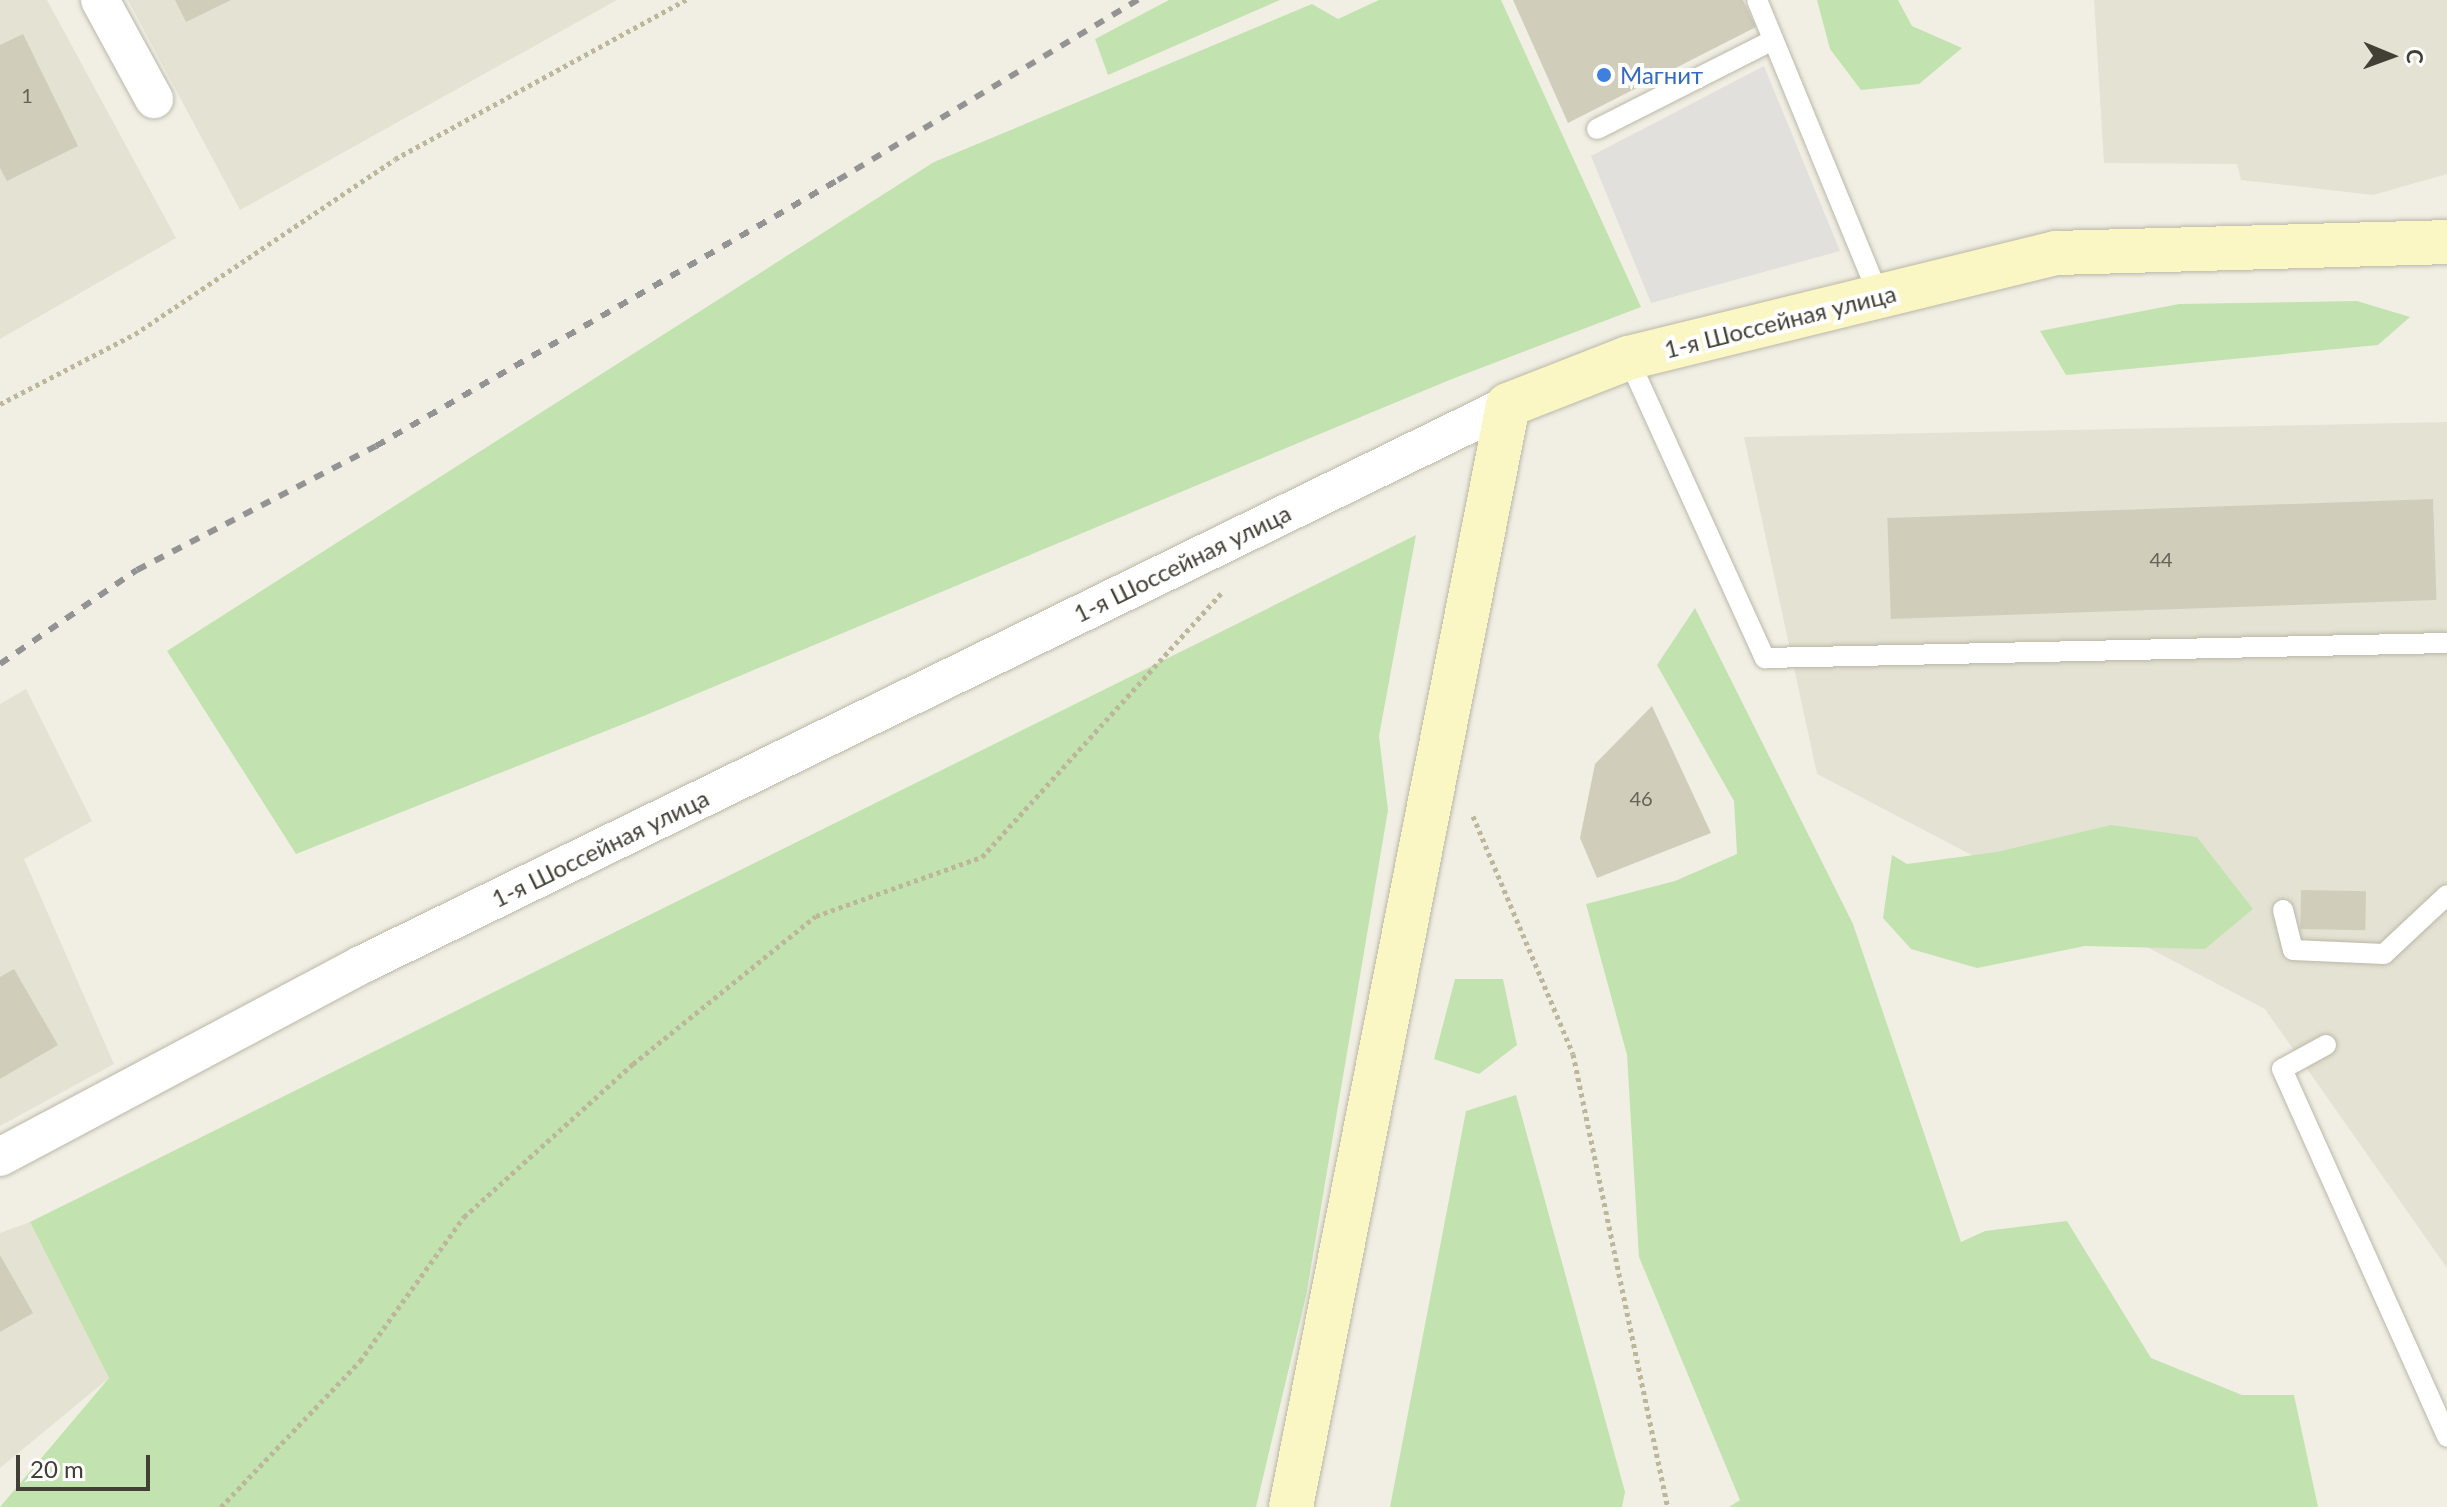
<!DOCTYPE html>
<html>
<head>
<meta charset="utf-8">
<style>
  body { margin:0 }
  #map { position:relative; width:2447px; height:1507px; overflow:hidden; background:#f1efe4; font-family:Lato,sans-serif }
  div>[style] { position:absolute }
  .residential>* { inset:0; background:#e4e2d3 }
  .green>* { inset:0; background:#c2e3af }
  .parking>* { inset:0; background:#e2e0dc }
  .building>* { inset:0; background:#d1cdbb; transform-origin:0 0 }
  .path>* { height:5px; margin-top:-2.5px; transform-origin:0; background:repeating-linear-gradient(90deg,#bcb69a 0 4px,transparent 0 8px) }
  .roads { filter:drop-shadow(0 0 2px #bbb8a8) drop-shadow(0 0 2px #bbb8a8) }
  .lane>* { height:20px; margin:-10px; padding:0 10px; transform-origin:10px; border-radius:10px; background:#fff }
  .street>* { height:38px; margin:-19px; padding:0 19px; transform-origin:19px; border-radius:19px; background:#fff }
  .secondary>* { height:44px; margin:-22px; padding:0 22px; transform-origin:22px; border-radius:22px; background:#faf7c5 }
  .rail>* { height:6px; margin-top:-3px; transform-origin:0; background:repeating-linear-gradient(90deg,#939393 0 10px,transparent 0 20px) }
  .dots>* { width:22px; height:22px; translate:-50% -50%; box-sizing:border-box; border:4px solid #fff; border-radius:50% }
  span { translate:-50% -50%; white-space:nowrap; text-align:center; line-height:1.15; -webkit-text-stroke:8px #fff; paint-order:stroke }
  .number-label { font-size:20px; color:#666356 }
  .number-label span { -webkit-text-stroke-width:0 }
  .shop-label { font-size:24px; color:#366cbe }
  .left { translate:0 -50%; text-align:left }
  .street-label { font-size:24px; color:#424035 }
  .north { position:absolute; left:2351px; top:16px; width:80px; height:80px; -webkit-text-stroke:6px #fff; paint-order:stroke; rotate:91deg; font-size:22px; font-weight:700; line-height:32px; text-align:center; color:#424035 }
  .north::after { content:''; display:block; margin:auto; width:28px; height:36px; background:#424035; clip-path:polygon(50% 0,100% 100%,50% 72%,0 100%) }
  .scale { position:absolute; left:16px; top:1455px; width:134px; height:36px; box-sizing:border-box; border:4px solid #424035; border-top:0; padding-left:10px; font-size:24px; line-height:28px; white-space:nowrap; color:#424035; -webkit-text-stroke:6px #fff; paint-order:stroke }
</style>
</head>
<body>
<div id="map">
  <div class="residential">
    <i style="clip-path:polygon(0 0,47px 0,176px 238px,0 339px)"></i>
    <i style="clip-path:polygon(128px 0,617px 0,240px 210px)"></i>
    <i style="clip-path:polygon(2094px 0,2447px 0,2447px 174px,2373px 195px,2241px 180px,2237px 164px,2104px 163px)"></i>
    <i style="clip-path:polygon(2447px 422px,2447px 1268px,2265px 1009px,1817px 774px,1744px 437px)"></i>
    <i style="clip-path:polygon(26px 689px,92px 821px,24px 859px,114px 1064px,0 1126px,0 704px)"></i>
    <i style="clip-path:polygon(30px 1222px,109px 1378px,0 1468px,0 1233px)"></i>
  </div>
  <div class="green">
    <i style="clip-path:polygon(1169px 0,1280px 0,1108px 75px,1095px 39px)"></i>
    <i style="clip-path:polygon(1379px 0,1501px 0,1641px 307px,1452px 379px,646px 715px,296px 854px,167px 651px,934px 162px,1312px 4px,1338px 19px)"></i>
    <i style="clip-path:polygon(1817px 0,1898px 0,1912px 26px,1962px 48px,1919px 84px,1861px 90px,1830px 49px)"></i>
    <i style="clip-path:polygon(2357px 301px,2410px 317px,2378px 345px,2066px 375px,2040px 331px,2179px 304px)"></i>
    <i style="clip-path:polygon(1416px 535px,1379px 736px,1388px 810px,1306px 1296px,1256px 1507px,0 1507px,109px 1378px,30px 1222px)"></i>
    <i style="clip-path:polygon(1695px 608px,1853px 924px,1961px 1242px,1985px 1231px,2067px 1221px,2151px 1358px,2242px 1395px,2294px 1395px,2318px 1507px,1729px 1507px,1740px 1500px,1639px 1257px,1627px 1055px,1586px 904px,1675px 881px,1737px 854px,1734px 801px,1657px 665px)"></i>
    <i style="clip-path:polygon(2111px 825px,2197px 837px,2253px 909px,2205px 949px,2085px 946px,1977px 968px,1911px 949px,1883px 918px,1892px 855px,1907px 864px,1997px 852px)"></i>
    <i style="clip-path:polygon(1455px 979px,1503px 979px,1517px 1045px,1479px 1074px,1434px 1059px)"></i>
    <i style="clip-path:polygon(1516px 1095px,1625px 1492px,1622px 1507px,1390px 1507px,1466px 1111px)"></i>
  </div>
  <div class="parking">
    <i style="clip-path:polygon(1764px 66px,1840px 251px,1651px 303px,1591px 156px)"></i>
  </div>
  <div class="building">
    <i style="clip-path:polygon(175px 0,231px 0,186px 22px)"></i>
    <i style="clip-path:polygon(1513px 0,1743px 0,1756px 27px,1568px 123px)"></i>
    <i style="clip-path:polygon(23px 34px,78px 146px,7px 181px,0 168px,0 45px)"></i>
    <i style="left:2433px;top:499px;width:101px;height:546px;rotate:88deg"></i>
    <i style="clip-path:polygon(1652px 706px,1711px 833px,1597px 878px,1580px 838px,1595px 764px)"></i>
    <i style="left:2301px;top:890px;width:65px;height:39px;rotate:1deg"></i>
    <i style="clip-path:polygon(14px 969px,58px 1045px,0 1079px,0 977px)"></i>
    <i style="clip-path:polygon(0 1255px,33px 1313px,0 1332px)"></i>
  </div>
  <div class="path">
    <i style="left:0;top:404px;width:152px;rotate:-27.4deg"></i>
    <i style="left:135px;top:334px;width:313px;rotate:-33.9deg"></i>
    <i style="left:395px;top:159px;width:332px;rotate:-28.7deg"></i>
    <i style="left:1473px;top:816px;width:258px;rotate:67.2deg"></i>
    <i style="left:1573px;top:1054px;width:463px;rotate:78.2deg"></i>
    <i style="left:221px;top:1507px;width:202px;rotate:-46.4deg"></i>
    <i style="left:360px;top:1361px;width:178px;rotate:-54.2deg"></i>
    <i style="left:464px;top:1217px;width:228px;rotate:-42.2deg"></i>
    <i style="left:633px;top:1064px;width:235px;rotate:-39deg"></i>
    <i style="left:816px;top:916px;width:176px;rotate:-19.6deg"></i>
    <i style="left:982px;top:857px;width:356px;rotate:-47.8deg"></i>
  </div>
  <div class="roads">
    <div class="lane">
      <i style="left:1757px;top:0;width:320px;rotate:67.6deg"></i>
      <i style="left:1597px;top:129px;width:197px;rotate:-26.8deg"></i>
      <i style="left:1628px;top:358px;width:330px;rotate:65.5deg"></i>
      <i style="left:1765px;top:658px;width:682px;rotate:-1.26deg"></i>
      <i style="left:2283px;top:910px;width:41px;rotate:76deg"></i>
      <i style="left:2293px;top:950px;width:91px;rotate:2.5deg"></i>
      <i style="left:2384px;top:954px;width:86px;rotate:-43.1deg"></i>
      <i style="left:2326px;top:1045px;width:50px;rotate:151.4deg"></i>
      <i style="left:2282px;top:1069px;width:403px;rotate:65.8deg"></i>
    </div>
    <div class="street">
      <i style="left:100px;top:0;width:113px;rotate:61.4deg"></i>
      <i style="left:0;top:1157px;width:409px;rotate:-28deg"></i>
      <i style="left:361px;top:965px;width:1276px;rotate:-26.02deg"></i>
    </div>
    <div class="secondary">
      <i style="left:1291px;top:1507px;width:1123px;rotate:-78.86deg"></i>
      <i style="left:1508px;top:405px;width:129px;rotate:-21.4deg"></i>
      <i style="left:1628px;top:358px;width:441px;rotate:-13.8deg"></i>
      <i style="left:2056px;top:253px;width:391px;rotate:-1.6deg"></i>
    </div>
  </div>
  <div class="rail">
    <i style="left:0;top:664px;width:166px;rotate:-34.5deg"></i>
    <i style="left:137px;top:570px;width:269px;rotate:-27.4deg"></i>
    <i style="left:376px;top:446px;width:533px;rotate:-29.93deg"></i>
    <i style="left:838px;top:180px;width:350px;rotate:-31deg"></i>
  </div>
  <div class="dots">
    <i style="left:1604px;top:75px;background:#3f7fe0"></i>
  </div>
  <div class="number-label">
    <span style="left:27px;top:95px">1</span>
    <span style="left:2161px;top:559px">44</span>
    <span style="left:1641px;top:798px">46</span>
  </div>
  <div class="shop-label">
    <span class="left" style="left:1620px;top:75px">Магнит</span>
  </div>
  <div class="street-label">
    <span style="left:1780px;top:321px;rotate:-14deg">1-я Шоссейная улица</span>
    <span style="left:1182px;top:563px;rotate:-26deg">1-я Шоссейная улица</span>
    <span style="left:600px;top:848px;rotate:-26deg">1-я Шоссейная улица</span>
  </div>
  <div class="north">С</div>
  <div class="scale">20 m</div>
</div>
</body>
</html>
